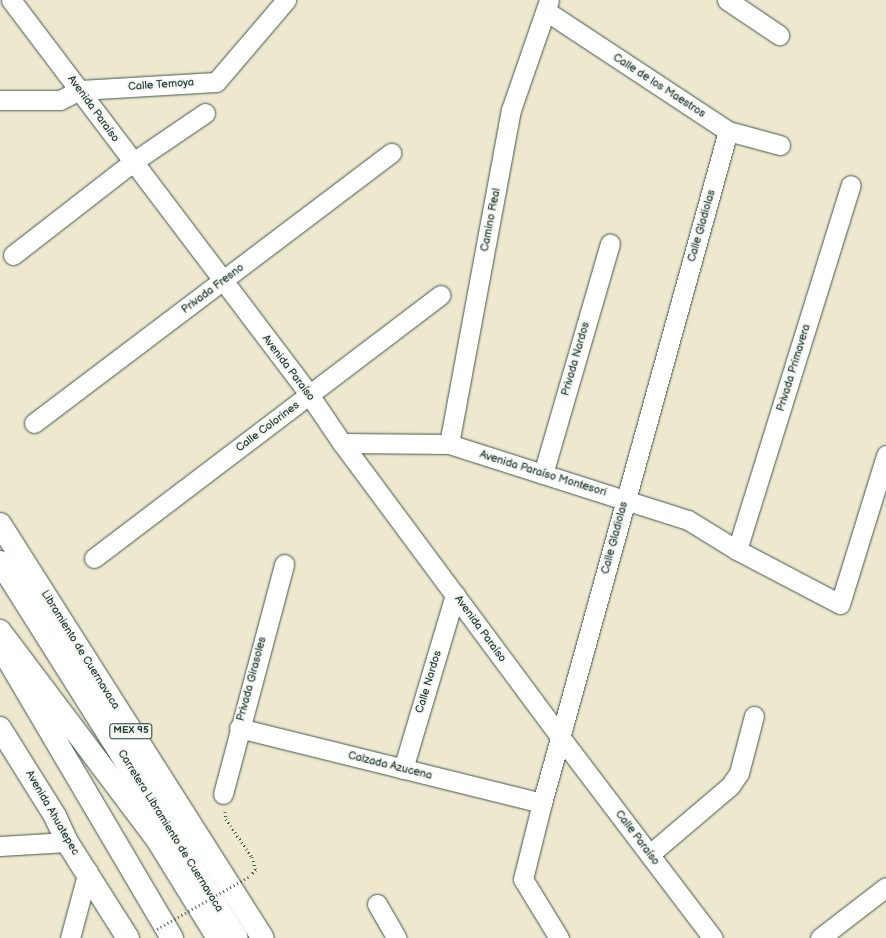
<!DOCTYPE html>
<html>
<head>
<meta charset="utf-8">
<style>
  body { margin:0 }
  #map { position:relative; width:886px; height:938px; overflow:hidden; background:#ede8ce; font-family:"Balsamiq Sans",sans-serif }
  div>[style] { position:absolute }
  .path>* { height:2.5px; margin-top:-1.25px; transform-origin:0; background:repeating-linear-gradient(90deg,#3e574b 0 1px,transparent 0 4px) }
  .roads { filter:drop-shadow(0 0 1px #3e574b) drop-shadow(0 0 1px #3e574b) }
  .street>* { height:19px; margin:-9.5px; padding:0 9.5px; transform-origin:9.5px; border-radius:9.5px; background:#fff }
  .secondary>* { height:22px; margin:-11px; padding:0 11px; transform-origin:11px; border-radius:11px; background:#fff }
  .primary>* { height:22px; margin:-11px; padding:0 11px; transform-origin:11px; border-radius:11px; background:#fff }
  .highway>* { height:22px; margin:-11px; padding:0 11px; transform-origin:11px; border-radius:11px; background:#fff }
  .path-bridge>* { height:2.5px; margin-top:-1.25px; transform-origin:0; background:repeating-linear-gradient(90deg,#3e574b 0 1px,transparent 0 4px) }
  span { translate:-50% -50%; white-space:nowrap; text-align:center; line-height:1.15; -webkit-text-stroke:4px #f6f6f2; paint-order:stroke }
  .shield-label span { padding:1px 3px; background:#f6f6f2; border:1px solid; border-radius:3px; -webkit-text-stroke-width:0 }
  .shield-label { font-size:10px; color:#1f3d34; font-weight:700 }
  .street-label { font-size:11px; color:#1f3d34 }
</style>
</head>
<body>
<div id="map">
  <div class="path">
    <i style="left:225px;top:812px;width:7px;rotate:82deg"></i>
    <i style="left:226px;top:819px;width:46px;rotate:55.6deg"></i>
    <i style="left:252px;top:857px;width:14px;rotate:73deg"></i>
    <i style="left:256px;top:870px;width:8px;rotate:135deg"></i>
  </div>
  <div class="roads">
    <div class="street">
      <i style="left:11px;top:0;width:496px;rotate:52.9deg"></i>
      <i style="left:310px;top:396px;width:57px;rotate:55.8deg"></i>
      <i style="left:342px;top:443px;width:367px;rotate:53.4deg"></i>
      <i style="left:561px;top:738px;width:251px;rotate:52.8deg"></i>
      <i style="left:727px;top:0;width:63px;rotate:33.9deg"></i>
      <i style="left:546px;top:11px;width:218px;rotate:33.4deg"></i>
      <i style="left:728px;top:131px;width:54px;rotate:15.1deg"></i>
      <i style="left:0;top:100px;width:60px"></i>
      <i style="left:60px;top:100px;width:22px;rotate:-27deg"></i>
      <i style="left:80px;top:90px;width:136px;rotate:-3.4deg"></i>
      <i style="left:216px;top:82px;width:108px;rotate:-49.5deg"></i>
      <i style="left:13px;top:255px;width:152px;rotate:-37.8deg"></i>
      <i style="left:133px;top:162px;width:87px;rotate:-34.2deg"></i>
      <i style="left:34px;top:423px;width:448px;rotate:-37.1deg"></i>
      <i style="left:342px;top:443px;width:107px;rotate:0.5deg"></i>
      <i style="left:449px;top:444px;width:185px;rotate:17.7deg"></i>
      <i style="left:625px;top:500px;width:66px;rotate:17.6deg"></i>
      <i style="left:688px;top:520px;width:57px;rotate:31.5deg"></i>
      <i style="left:737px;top:550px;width:116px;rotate:27.7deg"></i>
      <i style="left:840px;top:604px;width:156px;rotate:-72.8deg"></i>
      <i style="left:449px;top:444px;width:340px;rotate:-79.5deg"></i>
      <i style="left:511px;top:110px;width:116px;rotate:-70.9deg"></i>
      <i style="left:543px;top:474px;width:240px;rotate:-73.8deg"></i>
      <i style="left:737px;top:550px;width:382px;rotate:-72.7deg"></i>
      <i style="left:94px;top:558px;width:435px;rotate:-37.2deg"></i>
      <i style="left:239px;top:728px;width:312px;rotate:13.9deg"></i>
      <i style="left:403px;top:769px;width:182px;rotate:-73.4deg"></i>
      <i style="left:223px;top:794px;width:238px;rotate:-75.1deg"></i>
      <i style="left:0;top:846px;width:67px;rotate:-3.4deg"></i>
      <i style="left:650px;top:854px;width:105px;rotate:-40.4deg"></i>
      <i style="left:730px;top:786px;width:16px;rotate:-55deg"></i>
      <i style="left:739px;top:773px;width:59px;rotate:-75.3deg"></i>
      <i style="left:377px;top:904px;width:39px;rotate:60deg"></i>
      <i style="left:70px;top:938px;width:69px;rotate:-75deg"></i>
      <i style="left:559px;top:938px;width:69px;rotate:-121.4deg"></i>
      <i style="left:523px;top:879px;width:78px;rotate:-76deg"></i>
      <i style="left:542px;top:803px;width:697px;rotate:-74.53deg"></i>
      <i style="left:820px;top:938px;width:83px;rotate:-37.7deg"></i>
    </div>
    <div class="secondary">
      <i style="left:0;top:728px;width:104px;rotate:58deg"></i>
      <i style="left:55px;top:816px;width:29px;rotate:65deg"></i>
      <i style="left:67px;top:842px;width:114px;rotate:57.6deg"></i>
    </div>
    <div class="primary">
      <i style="left:0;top:524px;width:490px;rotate:57.6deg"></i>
      <i style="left:0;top:646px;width:339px;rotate:59.5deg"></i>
    </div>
    <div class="highway">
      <i style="left:0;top:562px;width:444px;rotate:57.8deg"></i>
      <i style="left:0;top:631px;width:263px;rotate:53deg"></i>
      <i style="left:158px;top:841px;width:114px;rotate:58.3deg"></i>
    </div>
  </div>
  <div class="path-bridge">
    <i style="left:157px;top:929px;width:107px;rotate:-29.7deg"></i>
  </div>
  <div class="shield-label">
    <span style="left:131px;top:731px">MEX 95</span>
  </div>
  <div class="street-label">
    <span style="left:161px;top:85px;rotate:-4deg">Calle Temoya</span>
    <span style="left:659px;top:86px;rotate:33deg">Calle de los Maestros</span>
    <span style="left:93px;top:109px;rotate:54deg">Avenida Paraíso</span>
    <span style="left:491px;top:220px;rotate:-79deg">Camino Real</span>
    <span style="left:702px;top:226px;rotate:-74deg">Calle Gladiolas</span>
    <span style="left:213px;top:289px;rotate:-37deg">Privada Fresno</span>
    <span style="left:576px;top:359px;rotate:-74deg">Privada Nardos</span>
    <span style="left:288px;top:368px;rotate:53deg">Avenida Paraíso</span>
    <span style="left:794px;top:368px;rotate:-73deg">Privada Primavera</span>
    <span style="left:268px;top:427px;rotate:-37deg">Calle Colorines</span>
    <span style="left:543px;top:474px;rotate:17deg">Avenida Paraíso Montesori</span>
    <span style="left:615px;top:538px;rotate:-75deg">Calle Gladiolas</span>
    <span style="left:480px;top:629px;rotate:54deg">Avenida Paraíso</span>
    <span style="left:80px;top:650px;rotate:58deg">Libramiento de Cuernavaca</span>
    <span style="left:252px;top:679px;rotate:-75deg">Privada Girasoles</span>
    <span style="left:429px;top:682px;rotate:-73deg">Calle Nardos</span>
    <span style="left:390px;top:766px;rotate:14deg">Calzada Azucena</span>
    <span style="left:52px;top:813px;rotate:60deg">Avenida Ahuatepec</span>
    <span style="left:170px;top:831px;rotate:58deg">Carretera Libramiento de Cuernavaca</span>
    <span style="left:637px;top:838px;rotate:53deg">Calle Paraíso</span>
  </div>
</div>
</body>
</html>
